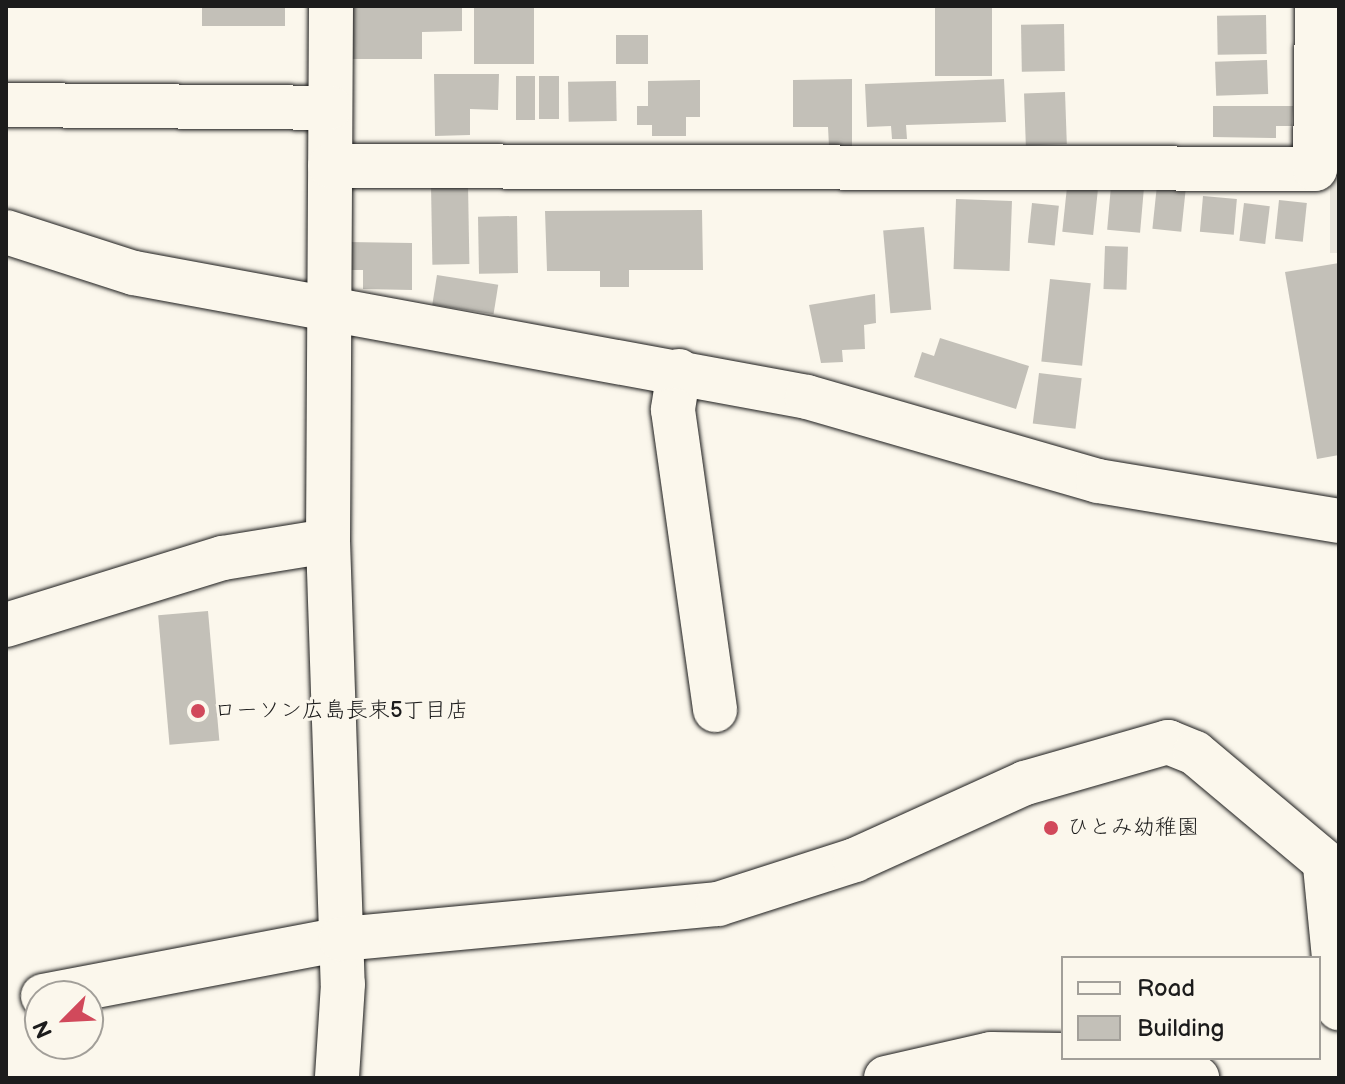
<!DOCTYPE html>
<html>
<head>
<meta charset="utf-8">
<style>
  body { margin:0 }
  #map { position:relative; width:1345px; height:1084px; overflow:hidden; background:#fbf7ec; font-family:"Balsamiq Sans","Klee One",sans-serif }
  div>[style] { position:absolute }
  .built>* { inset:0; background:#eae6dc; transform-origin:0 0 }
  .building>* { inset:0; background:#c3c0b8; transform-origin:0 0 }
  .roads { filter:drop-shadow(0 0 2px #1c1c1c) drop-shadow(0 0 2px #1c1c1c) }
  .minor>* { height:44px; margin:-22px; padding:0 22px; transform-origin:22px; border-radius:22px; background:#fbf7ec }
  .dots>* { width:22px; height:22px; translate:-50% -50%; box-sizing:border-box; border:4px solid #fbf7ec; border-radius:50% }
  span { translate:-50% -50%; white-space:nowrap; text-align:center; line-height:1.15; -webkit-text-stroke:6px #fbf7ec; paint-order:stroke }
  .poi-label { font-size:22px; color:#1c1c1c }
  .left { translate:0 -50%; text-align:left }
  .frame { position:absolute; inset:0; border:8px solid #1c1c1c; pointer-events:none }
  .legend { position:absolute; left:1061px; top:956px; width:260px; height:104px; box-sizing:border-box; background:#fbf7ec; border:2px solid #a29f99; margin:0; padding:10px 14px; list-style:none; font-size:24px; color:#1c1c1c }
  .legend li { display:flex; align-items:center; gap:16px; height:40px }
  .legend b { width:40px; border:2px solid #a29f99 }
  .north { position:absolute; left:24px; top:980px; width:80px; height:80px; box-sizing:border-box; background:#fbf7ec; border:2px solid #a29f99; border-radius:50%; rotate:246deg; font-size:22px; font-weight:700; line-height:32px; text-align:center; color:#1c1c1c }
  .north::after { content:''; display:block; margin:auto; width:28px; height:36px; background:#d1495b; clip-path:polygon(50% 0,100% 100%,50% 72%,0 100%) }
</style>
</head>
<body>
<div id="map">
  <div class="built">
    <i style="left:1330px;top:6px;width:9px;height:247px"></i>
  </div>
  <div class="building">
    <i style="left:202px;top:6px;width:83px;height:20px"></i>
    <i style="clip-path:polygon(350px 6px,462px 6px,462px 31px,422px 32px,422px 59px,351px 59px)"></i>
    <i style="left:935px;top:6px;width:57px;height:70px"></i>
    <i style="left:474px;top:8px;width:60px;height:56px"></i>
    <i style="left:1266px;top:15px;width:39px;height:49px;rotate:89deg"></i>
    <i style="left:1064px;top:24px;width:47px;height:43px;rotate:89deg"></i>
    <i style="left:616px;top:35px;width:32px;height:29px"></i>
    <i style="left:1267px;top:60px;width:34px;height:52px;rotate:88deg"></i>
    <i style="clip-path:polygon(434px 74px,499px 74px,498px 110px,470px 109px,470px 135px,435px 136px)"></i>
    <i style="left:516px;top:76px;width:19px;height:44px"></i>
    <i style="left:539px;top:76px;width:20px;height:43px"></i>
    <i style="clip-path:polygon(852px 79px,852px 147px,829px 147px,828px 127px,793px 127px,793px 80px)"></i>
    <i style="clip-path:polygon(1004px 79px,1006px 122px,906px 125px,907px 139px,892px 139px,891px 126px,867px 127px,865px 84px)"></i>
    <i style="clip-path:polygon(700px 80px,700px 117px,686px 117px,686px 136px,652px 136px,652px 125px,637px 125px,637px 106px,648px 106px,648px 81px)"></i>
    <i style="left:616px;top:81px;width:40px;height:48px;rotate:89deg"></i>
    <i style="left:1065px;top:92px;width:52px;height:41px;rotate:88deg"></i>
    <i style="clip-path:polygon(1213px 106px,1293px 106px,1292px 126px,1276px 126px,1276px 138px,1213px 137px)"></i>
    <i style="left:468px;top:184px;width:80px;height:37px;rotate:89deg"></i>
    <i style="left:1157px;top:185px;width:29px;height:44px;rotate:6deg"></i>
    <i style="left:1111px;top:186px;width:33px;height:44px;rotate:5deg"></i>
    <i style="left:1067px;top:187px;width:31px;height:45px;rotate:6deg"></i>
    <i style="left:1203px;top:196px;width:34px;height:36px;rotate:5deg"></i>
    <i style="left:956px;top:199px;width:56px;height:70px;rotate:2deg"></i>
    <i style="left:1279px;top:200px;width:28px;height:39px;rotate:6deg"></i>
    <i style="left:1032px;top:203px;width:27px;height:40px;rotate:6deg"></i>
    <i style="left:1244px;top:203px;width:26px;height:38px;rotate:7deg"></i>
    <i style="clip-path:polygon(702px 210px,703px 270px,629px 270px,629px 287px,600px 287px,600px 271px,547px 271px,545px 211px)"></i>
    <i style="left:517px;top:216px;width:57px;height:39px;rotate:89deg"></i>
    <i style="left:924px;top:227px;width:83px;height:41px;rotate:85deg"></i>
    <i style="clip-path:polygon(348px 242px,412px 243px,412px 290px,363px 289px,363px 270px,347px 270px)"></i>
    <i style="left:1105px;top:246px;width:23px;height:43px;rotate:2deg"></i>
    <i style="clip-path:polygon(1339px 263px,1339px 455px,1317px 459px,1285px 272px)"></i>
    <i style="left:437px;top:275px;width:62px;height:30px;rotate:9deg"></i>
    <i style="left:1050px;top:279px;width:41px;height:83px;rotate:6deg"></i>
    <i style="clip-path:polygon(875px 294px,876px 323px,864px 325px,865px 349px,842px 350px,843px 362px,821px 363px,809px 305px)"></i>
    <i style="clip-path:polygon(940px 338px,1029px 366px,1016px 409px,914px 377px,922px 352px,934px 356px)"></i>
    <i style="left:1039px;top:373px;width:43px;height:51px;rotate:7deg"></i>
    <i style="left:208px;top:611px;width:130px;height:50px;rotate:85deg"></i>
  </div>
  <div class="roads">
    <div class="minor">
      <i style="left:331px;top:6px;width:535px;rotate:90.32deg"></i>
      <i style="left:328px;top:541px;width:443px;rotate:88.1deg"></i>
      <i style="left:343px;top:984px;width:94px;rotate:93.7deg"></i>
      <i style="left:6px;top:105px;width:324px;rotate:0.5deg"></i>
      <i style="left:330px;top:166px;width:985px;rotate:0.17deg"></i>
      <i style="left:1315px;top:169px;width:163px;rotate:-89.3deg"></i>
      <i style="left:6px;top:232px;width:134px;rotate:17.8deg"></i>
      <i style="left:134px;top:273px;width:684px;rotate:10.44deg"></i>
      <i style="left:807px;top:397px;width:303px;rotate:16.1deg"></i>
      <i style="left:1098px;top:481px;width:244px;rotate:9.4deg"></i>
      <i style="left:679px;top:371px;width:39px;rotate:99deg"></i>
      <i style="left:673px;top:410px;width:303px;rotate:82deg"></i>
      <i style="left:6px;top:625px;width:227px;rotate:-17.2deg"></i>
      <i style="left:223px;top:558px;width:106px;rotate:-9.2deg"></i>
      <i style="left:1325px;top:866px;width:143px;rotate:84.4deg"></i>
      <i style="left:43px;top:996px;width:303px;rotate:-10.8deg"></i>
      <i style="left:341px;top:939px;width:379px;rotate:-5.3deg"></i>
      <i style="left:718px;top:904px;width:144px;rotate:-17.8deg"></i>
      <i style="left:855px;top:860px;width:187px;rotate:-24.4deg"></i>
      <i style="left:1025px;top:783px;width:149px;rotate:-16deg"></i>
      <i style="left:1168px;top:742px;width:29px;rotate:22deg"></i>
      <i style="left:1195px;top:753px;width:188px;rotate:40deg"></i>
      <i style="left:1080px;top:1058px;width:119px;rotate:9.7deg"></i>
      <i style="left:886px;top:1078px;width:108px;rotate:-12.9deg"></i>
      <i style="left:991px;top:1054px;width:72px;rotate:0.8deg"></i>
    </div>
  </div>
  <div class="dots">
    <i style="left:198px;top:711px;background:#d1495b"></i>
    <i style="left:1051px;top:828px;background:#d1495b"></i>
  </div>
  <div class="poi-label">
    <span class="left" style="left:214px;top:711px">ローソン広島長束5丁目店</span>
    <span class="left" style="left:1067px;top:828px">ひとみ幼稚園</span>
  </div>
  <div class="frame"></div>
  <ul class="legend">
  <li><b style="height:10px;background:#fbf7ec"></b>Road</li>
  <li><b style="height:22px;background:#c3c0b8"></b>Building</li>
  </ul>
  <div class="north">N</div>
</div>
</body>
</html>
